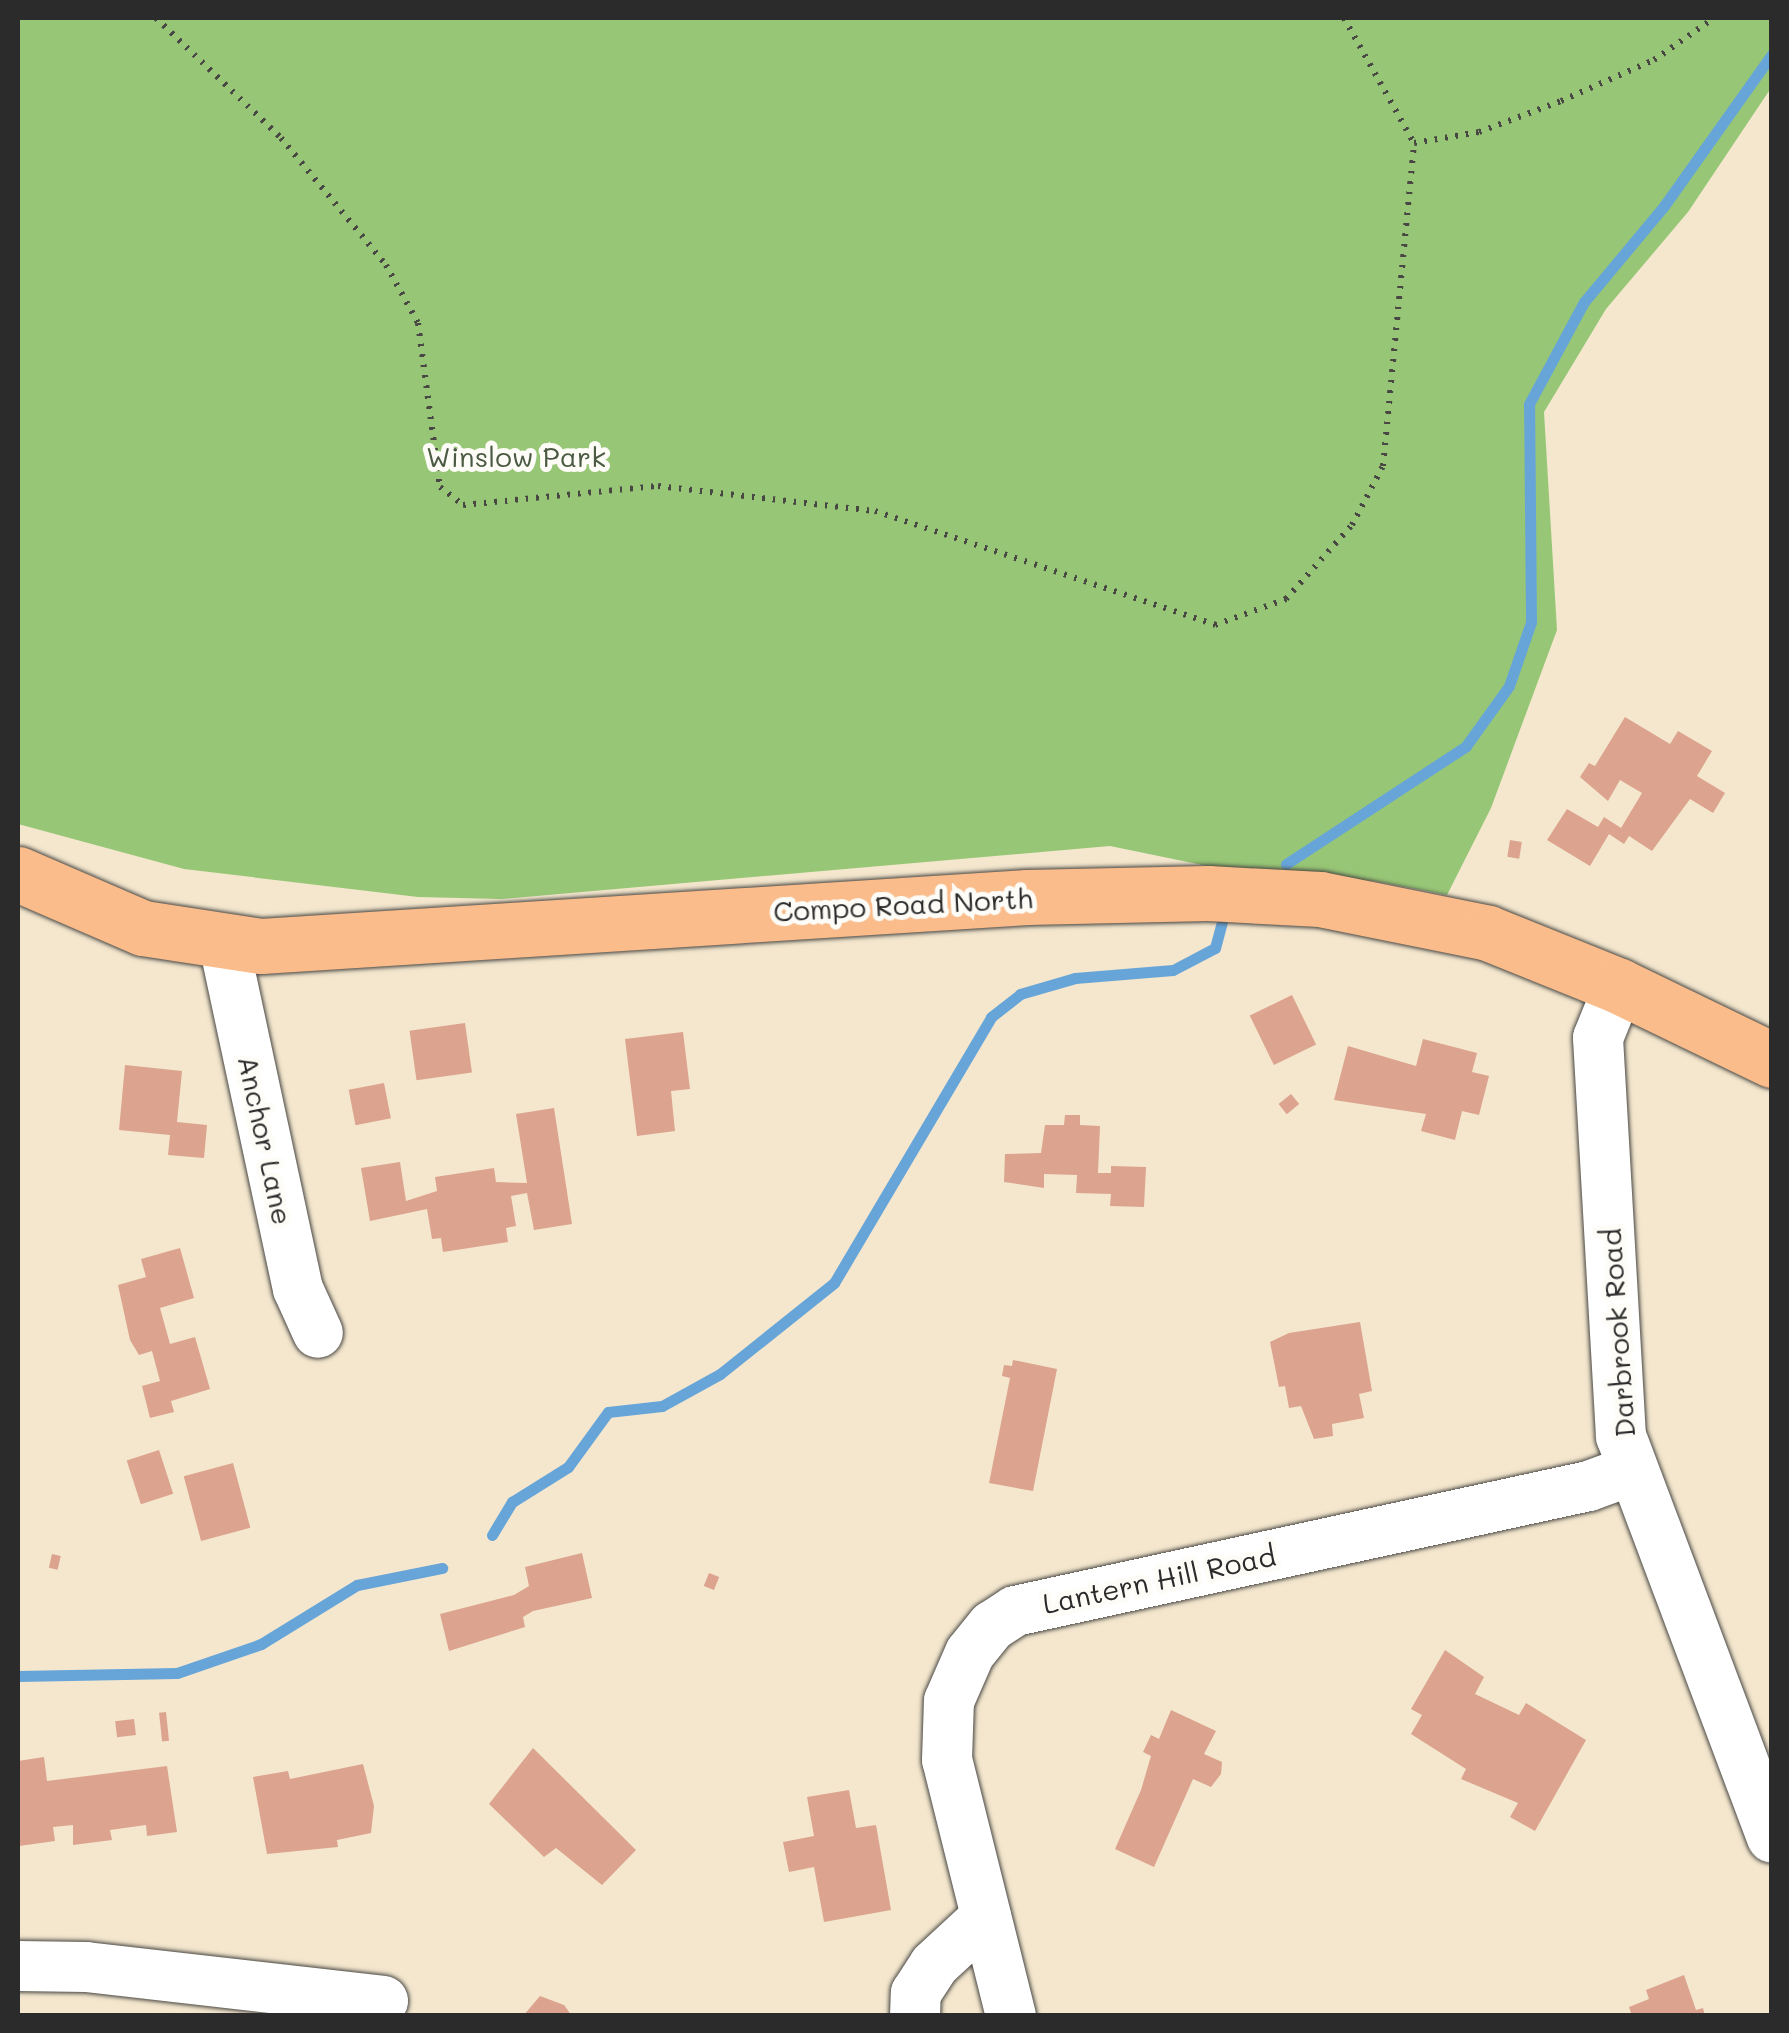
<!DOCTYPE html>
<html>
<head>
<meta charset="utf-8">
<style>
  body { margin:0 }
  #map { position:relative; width:1789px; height:2033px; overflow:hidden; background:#f4e7ce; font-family:Mali,sans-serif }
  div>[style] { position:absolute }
  .green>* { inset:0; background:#97c776 }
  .stream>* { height:11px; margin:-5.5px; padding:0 5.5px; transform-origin:5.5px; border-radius:5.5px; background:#67a5d9 }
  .building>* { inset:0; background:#dca38e; transform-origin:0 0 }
  .path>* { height:6px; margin-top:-3px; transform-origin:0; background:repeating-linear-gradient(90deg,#494743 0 2.5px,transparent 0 10.5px) }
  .roads { filter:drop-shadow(0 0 2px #494743) drop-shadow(0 0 2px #494743) }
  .minor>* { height:50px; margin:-25px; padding:0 25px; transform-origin:25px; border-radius:25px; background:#fff }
  .major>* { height:55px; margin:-27.5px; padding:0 27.5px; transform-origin:27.5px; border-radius:27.5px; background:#fabc8b }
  span { translate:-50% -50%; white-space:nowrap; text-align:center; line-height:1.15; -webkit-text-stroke:10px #fdfcf7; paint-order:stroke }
  .park-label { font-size:28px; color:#4b5a42 }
  .street-label { font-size:28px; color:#2b2b2b }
  .frame { position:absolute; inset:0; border:20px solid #2b2b2b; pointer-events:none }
</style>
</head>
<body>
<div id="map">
  <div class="green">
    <i style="clip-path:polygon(18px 18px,1771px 18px,1771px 88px,1688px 212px,1606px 309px,1544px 412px,1557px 630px,1491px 808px,1447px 895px,1374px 881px,1212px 867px,1110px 846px,501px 899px,418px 897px,184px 869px,18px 824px)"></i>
  </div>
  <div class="stream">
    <i style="left:1286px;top:864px;width:215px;rotate:-33.2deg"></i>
    <i style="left:1466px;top:746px;width:74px;rotate:-54.4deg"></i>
    <i style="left:1509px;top:686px;width:68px;rotate:-71deg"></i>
    <i style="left:1531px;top:622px;width:218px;rotate:-90.5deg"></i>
    <i style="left:1529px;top:404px;width:116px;rotate:-61.7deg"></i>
    <i style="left:1584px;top:302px;width:125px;rotate:-50.2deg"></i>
    <i style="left:1664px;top:206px;width:186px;rotate:-54.6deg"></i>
    <i style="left:492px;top:1535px;width:39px;rotate:-59deg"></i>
    <i style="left:512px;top:1502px;width:66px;rotate:-32deg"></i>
    <i style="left:568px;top:1467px;width:68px;rotate:-54deg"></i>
    <i style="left:608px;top:1412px;width:54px;rotate:-6.3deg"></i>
    <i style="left:662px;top:1406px;width:66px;rotate:-28.9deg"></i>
    <i style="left:720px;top:1374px;width:146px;rotate:-38.6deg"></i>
    <i style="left:834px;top:1283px;width:309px;rotate:-59.4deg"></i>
    <i style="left:991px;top:1017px;width:37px;rotate:-38deg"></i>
    <i style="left:1020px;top:994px;width:57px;rotate:-16.2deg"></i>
    <i style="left:1075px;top:978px;width:98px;rotate:-4.7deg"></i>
    <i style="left:1173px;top:970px;width:47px;rotate:-27.6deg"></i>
    <i style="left:1215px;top:948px;width:27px;rotate:-75deg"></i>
    <i style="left:18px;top:1676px;width:159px;rotate:-1.1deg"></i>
    <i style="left:177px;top:1673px;width:89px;rotate:-19deg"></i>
    <i style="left:261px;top:1644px;width:113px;rotate:-31.6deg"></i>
    <i style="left:357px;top:1585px;width:87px;rotate:-11.3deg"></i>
  </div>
  <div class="building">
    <i style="clip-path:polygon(1625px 717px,1670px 744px,1678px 731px,1712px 751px,1697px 776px,1725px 793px,1713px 813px,1690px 799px,1652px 851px,1629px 836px,1624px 844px,1609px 834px,1590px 866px,1547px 840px,1567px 809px,1598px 827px,1604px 817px,1621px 828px,1642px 793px,1620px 780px,1608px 801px,1580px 777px,1589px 763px,1595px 766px)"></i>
    <i style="left:1510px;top:840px;width:12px;height:17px;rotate:9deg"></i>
    <i style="left:1292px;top:995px;width:55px;height:47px;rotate:64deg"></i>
    <i style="left:465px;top:1023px;width:50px;height:56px;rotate:82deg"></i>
    <i style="clip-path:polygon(683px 1032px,690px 1089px,671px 1091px,675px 1131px,637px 1136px,625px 1039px)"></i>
    <i style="clip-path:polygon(1423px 1039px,1477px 1053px,1472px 1072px,1489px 1076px,1479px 1115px,1462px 1111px,1455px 1140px,1421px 1131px,1426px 1114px,1334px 1100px,1348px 1046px,1416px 1066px)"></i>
    <i style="clip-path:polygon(125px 1065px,182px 1071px,177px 1122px,207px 1125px,204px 1158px,168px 1155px,170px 1135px,119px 1130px)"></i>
    <i style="left:384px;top:1083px;width:36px;height:36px;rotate:79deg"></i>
    <i style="left:1291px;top:1094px;width:13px;height:16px;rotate:51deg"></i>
    <i style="clip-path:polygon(554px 1108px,572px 1224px,534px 1230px,527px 1193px,511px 1196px,516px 1226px,506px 1228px,508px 1242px,443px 1252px,441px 1238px,432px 1239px,427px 1209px,370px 1221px,361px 1168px,400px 1162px,406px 1201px,437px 1191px,435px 1177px,494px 1168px,496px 1182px,527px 1183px,516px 1114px)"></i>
    <i style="clip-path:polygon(1065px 1115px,1080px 1115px,1080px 1125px,1100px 1126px,1098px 1173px,1111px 1173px,1111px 1166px,1146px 1167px,1144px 1207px,1110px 1206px,1111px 1194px,1076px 1193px,1077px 1175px,1044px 1174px,1044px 1188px,1004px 1182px,1005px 1154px,1041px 1153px,1045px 1125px,1064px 1125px)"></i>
    <i style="clip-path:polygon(180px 1248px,194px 1298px,160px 1308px,170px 1344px,195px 1337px,210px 1389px,171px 1401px,174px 1412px,150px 1418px,142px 1386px,160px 1381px,152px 1351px,139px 1355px,130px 1340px,118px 1285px,146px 1277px,141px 1259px)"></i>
    <i style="clip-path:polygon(1360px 1322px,1372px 1391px,1359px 1394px,1364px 1418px,1332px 1424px,1333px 1436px,1314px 1439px,1301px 1406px,1289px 1408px,1285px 1386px,1279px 1387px,1270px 1342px,1289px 1333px)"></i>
    <i style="clip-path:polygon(1013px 1360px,1057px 1369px,1033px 1491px,989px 1483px,1010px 1378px,1002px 1376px,1004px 1365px,1012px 1366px)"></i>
    <i style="left:159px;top:1450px;width:46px;height:34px;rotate:72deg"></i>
    <i style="left:233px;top:1463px;width:67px;height:51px;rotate:75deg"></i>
    <i style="clip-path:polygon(582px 1553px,592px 1598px,533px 1611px,523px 1617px,525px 1627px,449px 1651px,440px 1614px,514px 1595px,529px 1586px,525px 1567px)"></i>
    <i style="left:52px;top:1554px;width:9px;height:14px;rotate:13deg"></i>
    <i style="left:709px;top:1573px;width:11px;height:14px;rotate:22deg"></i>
    <i style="clip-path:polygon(1445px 1650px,1484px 1677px,1475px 1694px,1519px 1715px,1526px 1703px,1586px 1740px,1535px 1831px,1510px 1817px,1518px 1803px,1461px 1779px,1466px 1769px,1411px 1734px,1422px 1715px,1411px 1709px)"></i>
    <i style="clip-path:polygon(1171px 1710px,1216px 1731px,1204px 1754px,1222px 1762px,1221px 1774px,1211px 1787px,1193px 1779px,1154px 1867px,1115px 1849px,1141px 1790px,1151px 1756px,1143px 1752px,1151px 1735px,1159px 1739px)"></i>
    <i style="left:166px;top:1712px;width:29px;height:7px;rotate:84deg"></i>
    <i style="left:134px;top:1719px;width:16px;height:19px;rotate:83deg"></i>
    <i style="clip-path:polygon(533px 1748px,636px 1850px,602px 1885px,556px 1848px,544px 1857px,489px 1804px)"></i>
    <i style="clip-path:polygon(44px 1757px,47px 1781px,167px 1766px,177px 1832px,147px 1836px,146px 1825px,110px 1830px,112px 1840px,73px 1845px,73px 1825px,53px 1827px,55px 1841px,19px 1846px,18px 1761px)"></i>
    <i style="clip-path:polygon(363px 1764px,374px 1806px,371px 1833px,337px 1840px,338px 1847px,267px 1854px,253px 1777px,288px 1771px,290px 1779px)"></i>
    <i style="clip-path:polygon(849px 1790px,856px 1828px,876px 1825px,891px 1910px,824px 1922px,814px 1867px,789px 1872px,783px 1842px,814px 1836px,807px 1797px)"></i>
    <i style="clip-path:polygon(1684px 1975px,1696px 2010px,1703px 2008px,1705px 2016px,1632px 2016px,1629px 2007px,1649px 1999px,1646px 1990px)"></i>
    <i style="clip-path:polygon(540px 1996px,564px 2005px,572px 2016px,523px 2016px)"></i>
  </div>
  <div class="path">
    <i style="left:156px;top:18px;width:173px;rotate:43.8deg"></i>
    <i style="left:281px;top:138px;width:165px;rotate:50.4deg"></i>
    <i style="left:386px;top:265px;width:66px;rotate:61.1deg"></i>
    <i style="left:418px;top:323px;width:165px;rotate:82.4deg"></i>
    <i style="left:440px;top:487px;width:29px;rotate:38deg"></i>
    <i style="left:463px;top:505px;width:196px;rotate:-5.6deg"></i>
    <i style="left:658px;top:486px;width:218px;rotate:6.6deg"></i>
    <i style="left:875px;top:511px;width:359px;rotate:18.5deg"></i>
    <i style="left:1215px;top:625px;width:76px;rotate:-20.1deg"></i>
    <i style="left:1286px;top:599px;width:99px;rotate:-48.3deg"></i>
    <i style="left:1352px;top:525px;width:67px;rotate:-62.3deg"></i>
    <i style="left:1383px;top:466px;width:324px;rotate:-84.5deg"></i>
    <i style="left:1414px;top:143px;width:66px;rotate:-9.6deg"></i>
    <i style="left:1479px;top:132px;width:88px;rotate:-20.7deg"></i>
    <i style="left:1561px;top:101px;width:102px;rotate:-23.8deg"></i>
    <i style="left:1654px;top:60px;width:73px;rotate:-35deg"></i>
    <i style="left:1344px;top:18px;width:143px;rotate:60.8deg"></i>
  </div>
  <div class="roads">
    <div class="minor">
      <i style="left:224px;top:944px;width:353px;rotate:77.9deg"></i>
      <i style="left:298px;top:1289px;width:48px;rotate:65.6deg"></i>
      <i style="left:1619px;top:986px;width:56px;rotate:112deg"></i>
      <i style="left:1598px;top:1038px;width:399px;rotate:86.7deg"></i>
      <i style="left:1621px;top:1436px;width:429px;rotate:69.4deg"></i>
      <i style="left:18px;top:1966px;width:68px;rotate:0.8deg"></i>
      <i style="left:86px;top:1967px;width:299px;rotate:6.5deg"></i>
      <i style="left:915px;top:2016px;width:23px;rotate:-88deg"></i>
      <i style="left:916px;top:1993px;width:33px;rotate:-57deg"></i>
      <i style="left:934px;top:1965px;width:71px;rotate:-42.7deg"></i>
      <i style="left:1011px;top:2016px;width:264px;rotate:-104deg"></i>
      <i style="left:947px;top:1760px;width:59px;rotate:-88.1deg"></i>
      <i style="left:949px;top:1701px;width:52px;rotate:-66.4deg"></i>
      <i style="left:970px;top:1653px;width:35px;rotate:-51deg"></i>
      <i style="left:992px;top:1626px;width:27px;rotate:-33deg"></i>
      <i style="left:1015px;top:1611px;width:587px;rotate:-12.29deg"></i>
      <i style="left:1589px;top:1486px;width:44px;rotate:-20.1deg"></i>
    </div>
    <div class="major">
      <i style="left:18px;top:874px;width:136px;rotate:23.4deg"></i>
      <i style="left:143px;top:928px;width:119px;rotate:8.7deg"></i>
      <i style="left:261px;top:946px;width:768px;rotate:-3.66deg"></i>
      <i style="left:1027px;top:897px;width:181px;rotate:-1.3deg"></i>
      <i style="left:1208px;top:893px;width:112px;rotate:3.1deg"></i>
      <i style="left:1320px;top:899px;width:171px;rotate:11.4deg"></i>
      <i style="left:1488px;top:933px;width:141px;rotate:22deg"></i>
      <i style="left:1619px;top:986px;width:170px;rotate:25.8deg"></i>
    </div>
  </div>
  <div class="park-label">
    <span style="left:516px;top:456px">Winslow Park</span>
  </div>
  <div class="street-label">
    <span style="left:903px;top:904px;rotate:-3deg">Compo Road North</span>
    <span style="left:266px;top:1140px;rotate:78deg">Anchor Lane</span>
    <span style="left:1617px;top:1333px;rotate:-94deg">Darbrook Road</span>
    <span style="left:1159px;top:1579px;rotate:-12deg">Lantern Hill Road</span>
  </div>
  <div class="frame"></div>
</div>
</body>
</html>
